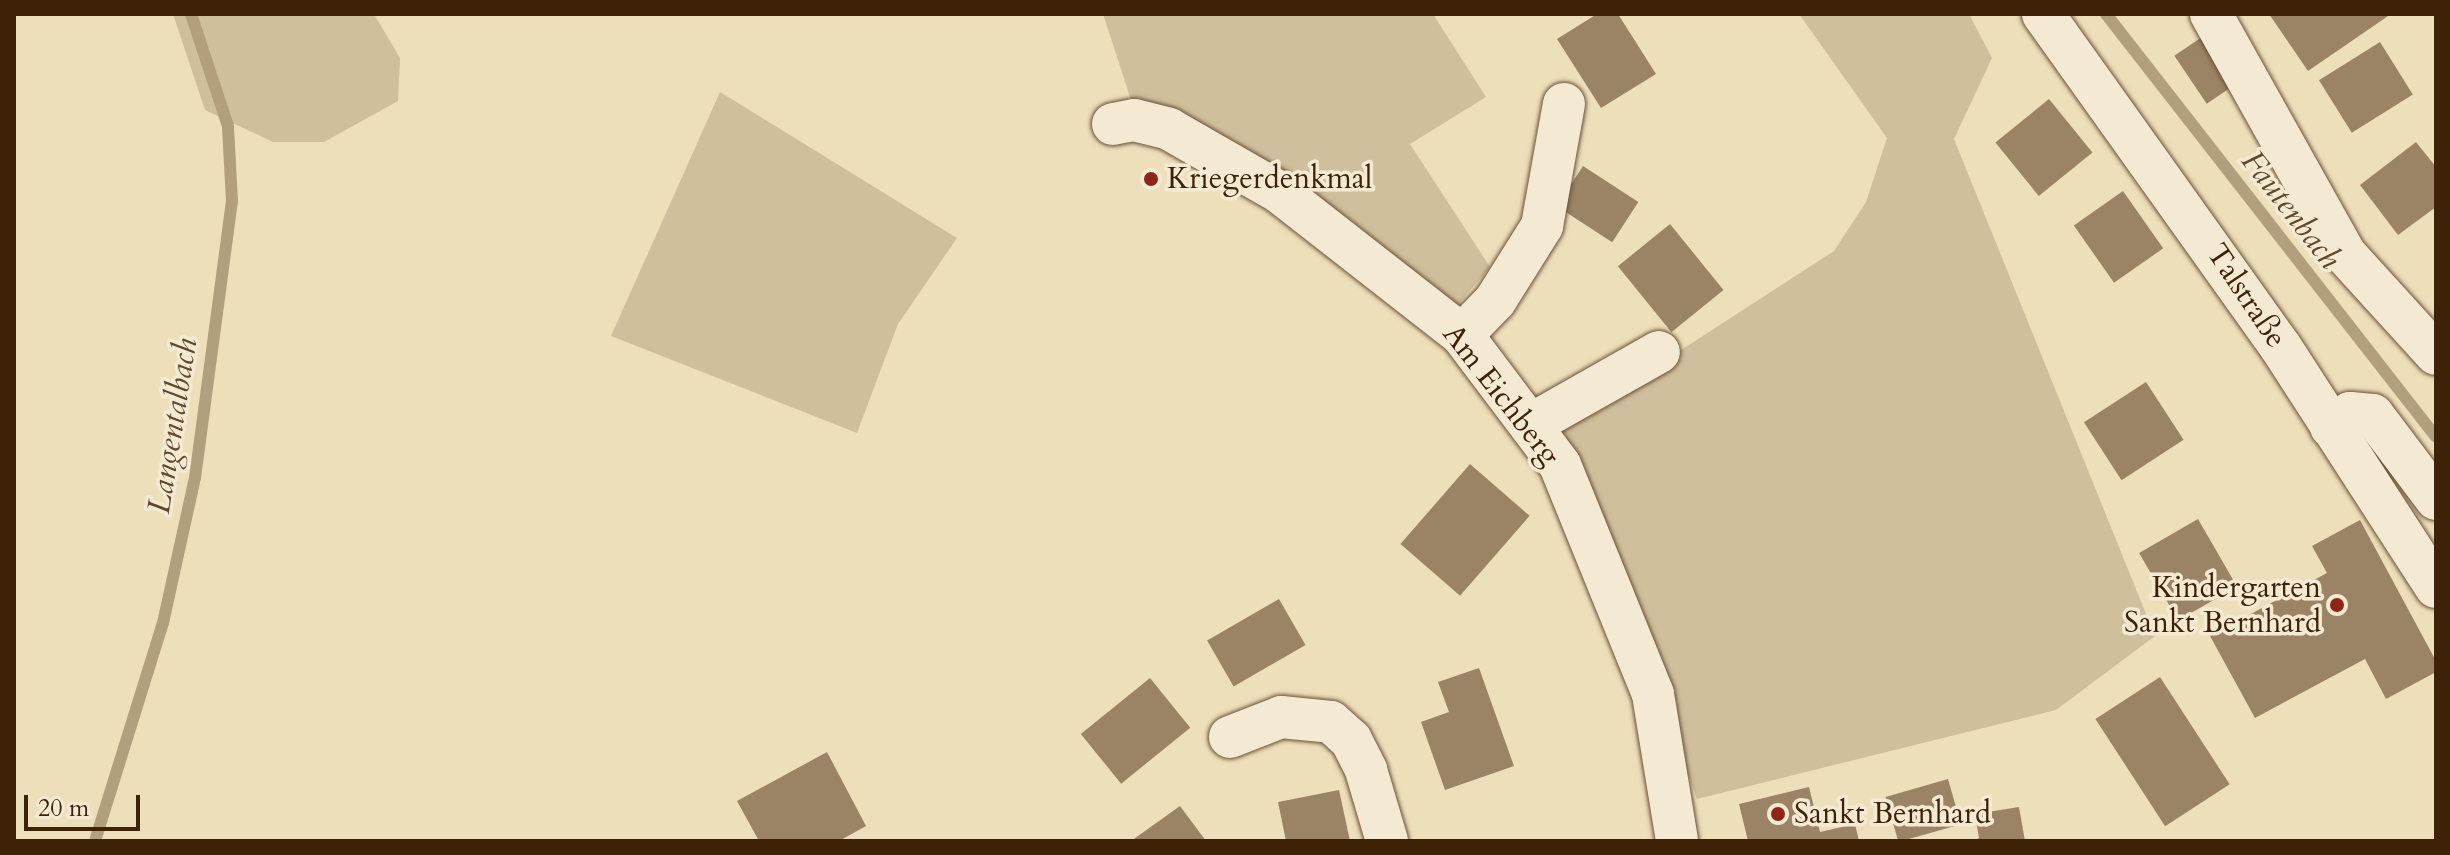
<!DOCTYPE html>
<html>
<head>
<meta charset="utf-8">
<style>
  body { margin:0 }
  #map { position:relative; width:2450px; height:855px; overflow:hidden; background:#eedfbb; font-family:Cardo,serif }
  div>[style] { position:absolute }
  .green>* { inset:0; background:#d0bf9d }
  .stream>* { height:12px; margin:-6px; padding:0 6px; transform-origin:6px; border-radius:6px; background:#b29f7e }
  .building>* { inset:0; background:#9a8465; transform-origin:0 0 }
  .roads { filter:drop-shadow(0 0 2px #6a5135) drop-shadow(0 0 2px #6a5135) }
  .minor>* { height:42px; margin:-21px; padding:0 21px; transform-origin:21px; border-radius:21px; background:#f4ead3 }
  .dots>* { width:22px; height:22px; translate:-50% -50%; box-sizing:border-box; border:4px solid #f4ead3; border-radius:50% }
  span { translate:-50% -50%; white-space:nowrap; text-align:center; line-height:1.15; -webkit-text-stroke:7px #f4ead3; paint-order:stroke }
  .poi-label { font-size:30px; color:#3e2208 }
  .left { translate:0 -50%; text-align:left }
  .right { translate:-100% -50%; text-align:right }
  .street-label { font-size:30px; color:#3e2208 }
  .water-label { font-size:32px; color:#61482b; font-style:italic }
  .frame { position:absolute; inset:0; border:16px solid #3e2208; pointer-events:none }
  .scale { position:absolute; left:24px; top:795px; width:116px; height:36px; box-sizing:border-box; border:4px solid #3e2208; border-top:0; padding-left:10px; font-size:24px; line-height:28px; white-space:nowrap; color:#3e2208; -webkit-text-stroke:6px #f4ead3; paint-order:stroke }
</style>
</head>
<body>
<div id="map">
  <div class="green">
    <i style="clip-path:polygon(173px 14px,374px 14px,400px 58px,398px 101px,324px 142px,273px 142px,205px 110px)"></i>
    <i style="clip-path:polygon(1103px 14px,1433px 14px,1486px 97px,1410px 144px,1490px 267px,1449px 315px,1133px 106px)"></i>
    <i style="clip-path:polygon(1799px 14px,1969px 14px,1992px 58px,1954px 139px,2155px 636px,2056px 710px,1697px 799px,1562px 427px,1834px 251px,1866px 202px,1887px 138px)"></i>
    <i style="clip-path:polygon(720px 92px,957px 238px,898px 324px,857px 433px,611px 336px)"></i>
  </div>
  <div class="stream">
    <i style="left:2106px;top:14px;width:536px;rotate:52.04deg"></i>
    <i style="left:95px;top:841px;width:228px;rotate:-72.7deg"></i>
    <i style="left:163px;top:623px;width:148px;rotate:-77.6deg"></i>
    <i style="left:195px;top:478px;width:279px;rotate:-82.4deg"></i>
    <i style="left:232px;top:201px;width:75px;rotate:-93.1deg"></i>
    <i style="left:228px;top:126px;width:118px;rotate:-108.3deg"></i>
  </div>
  <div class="building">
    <i style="clip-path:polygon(1597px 14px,1618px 14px,1656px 74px,1601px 108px,1557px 39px)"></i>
    <i style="clip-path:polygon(2269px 14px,2391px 14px,2308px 71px)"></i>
    <i style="left:2205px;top:35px;width:58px;height:37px;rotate:56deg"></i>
    <i style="left:2380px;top:42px;width:62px;height:72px;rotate:58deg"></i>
    <i style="left:2049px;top:99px;width:69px;height:69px;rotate:51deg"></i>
    <i style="clip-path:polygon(2416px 142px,2436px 167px,2436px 207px,2398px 235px,2360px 185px)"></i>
    <i style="left:1583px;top:166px;width:66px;height:48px;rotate:33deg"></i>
    <i style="left:2123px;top:191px;width:70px;height:60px;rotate:55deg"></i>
    <i style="left:1670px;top:224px;width:85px;height:67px;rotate:51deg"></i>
    <i style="left:2146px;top:382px;width:69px;height:74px;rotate:57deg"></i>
    <i style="left:1470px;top:464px;width:79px;height:106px;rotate:41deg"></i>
    <i style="left:2198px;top:519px;width:78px;height:68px;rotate:60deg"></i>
    <i style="clip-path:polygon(2360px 520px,2436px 661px,2436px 672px,2386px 699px,2365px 659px,2255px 718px,2210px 636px,2327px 573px,2312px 546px)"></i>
    <i style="left:1279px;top:599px;width:53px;height:83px;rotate:60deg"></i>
    <i style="clip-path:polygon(1479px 668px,1514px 766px,1445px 790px,1421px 722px,1449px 712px,1438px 682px)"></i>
    <i style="left:2160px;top:677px;width:128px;height:77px;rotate:57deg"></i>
    <i style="left:1150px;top:678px;width:64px;height:89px;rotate:51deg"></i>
    <i style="clip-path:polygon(827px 752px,866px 826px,839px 841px,759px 841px,737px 801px)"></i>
    <i style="left:1948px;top:779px;width:47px;height:65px;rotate:74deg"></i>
    <i style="clip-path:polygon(1809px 787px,1820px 832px,1855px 824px,1859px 841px,1748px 841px,1739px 804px)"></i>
    <i style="clip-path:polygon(1339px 790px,1350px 841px,1286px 841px,1278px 802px)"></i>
    <i style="clip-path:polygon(1180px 806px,1206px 841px,1131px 841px)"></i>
    <i style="clip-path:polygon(2019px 807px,2025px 841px,1973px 841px,1979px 838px,1975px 814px)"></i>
  </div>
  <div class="roads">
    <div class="minor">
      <i style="left:2043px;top:14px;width:408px;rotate:54.5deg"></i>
      <i style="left:2280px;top:346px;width:287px;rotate:57.1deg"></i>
      <i style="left:2211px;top:14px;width:275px;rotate:60.8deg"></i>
      <i style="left:2345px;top:254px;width:135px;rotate:47.7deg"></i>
      <i style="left:1113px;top:124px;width:21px;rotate:-11deg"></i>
      <i style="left:1134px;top:120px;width:36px;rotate:14deg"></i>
      <i style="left:1169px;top:129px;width:127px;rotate:29.8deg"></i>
      <i style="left:1279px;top:192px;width:232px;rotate:38deg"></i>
      <i style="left:1462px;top:335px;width:163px;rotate:53deg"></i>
      <i style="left:1560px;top:465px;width:247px;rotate:67.9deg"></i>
      <i style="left:1653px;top:694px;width:149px;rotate:80.7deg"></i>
      <i style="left:1462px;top:335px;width:47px;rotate:-45.9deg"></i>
      <i style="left:1495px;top:301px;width:89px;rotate:-57.9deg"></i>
      <i style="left:1542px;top:226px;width:124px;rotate:-79.8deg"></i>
      <i style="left:1530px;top:425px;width:148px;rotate:-29.5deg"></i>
      <i style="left:2331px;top:427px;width:24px;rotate:-36deg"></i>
      <i style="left:2350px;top:413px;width:23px;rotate:5deg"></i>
      <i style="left:2373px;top:415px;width:105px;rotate:53.1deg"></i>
      <i style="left:1230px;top:737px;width:55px;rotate:-21.4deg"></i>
      <i style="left:1281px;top:717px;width:50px;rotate:5.7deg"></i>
      <i style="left:1331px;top:722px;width:27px;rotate:42deg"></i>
      <i style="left:1351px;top:740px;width:34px;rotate:63deg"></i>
      <i style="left:1366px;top:770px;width:74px;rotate:73.5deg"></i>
    </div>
  </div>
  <div class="dots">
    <i style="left:1151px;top:179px;background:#8f2418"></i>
    <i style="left:2337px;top:605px;background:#8f2418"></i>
    <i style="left:1778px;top:814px;background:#8f2418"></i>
  </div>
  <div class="poi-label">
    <span class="left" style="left:1167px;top:179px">Kriegerdenkmal</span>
    <span class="right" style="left:2321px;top:605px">Kindergarten<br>Sankt Bernhard</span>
    <span class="left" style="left:1794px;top:814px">Sankt Bernhard</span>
  </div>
  <div class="street-label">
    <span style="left:2246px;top:296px;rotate:56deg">Talstraße</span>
    <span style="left:1501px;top:395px;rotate:52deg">Am Eichberg</span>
  </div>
  <div class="water-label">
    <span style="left:2291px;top:210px;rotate:52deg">Fautenbach</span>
    <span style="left:173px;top:426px;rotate:-81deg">Langentalbach</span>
  </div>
  <div class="frame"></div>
  <div class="scale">20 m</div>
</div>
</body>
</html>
